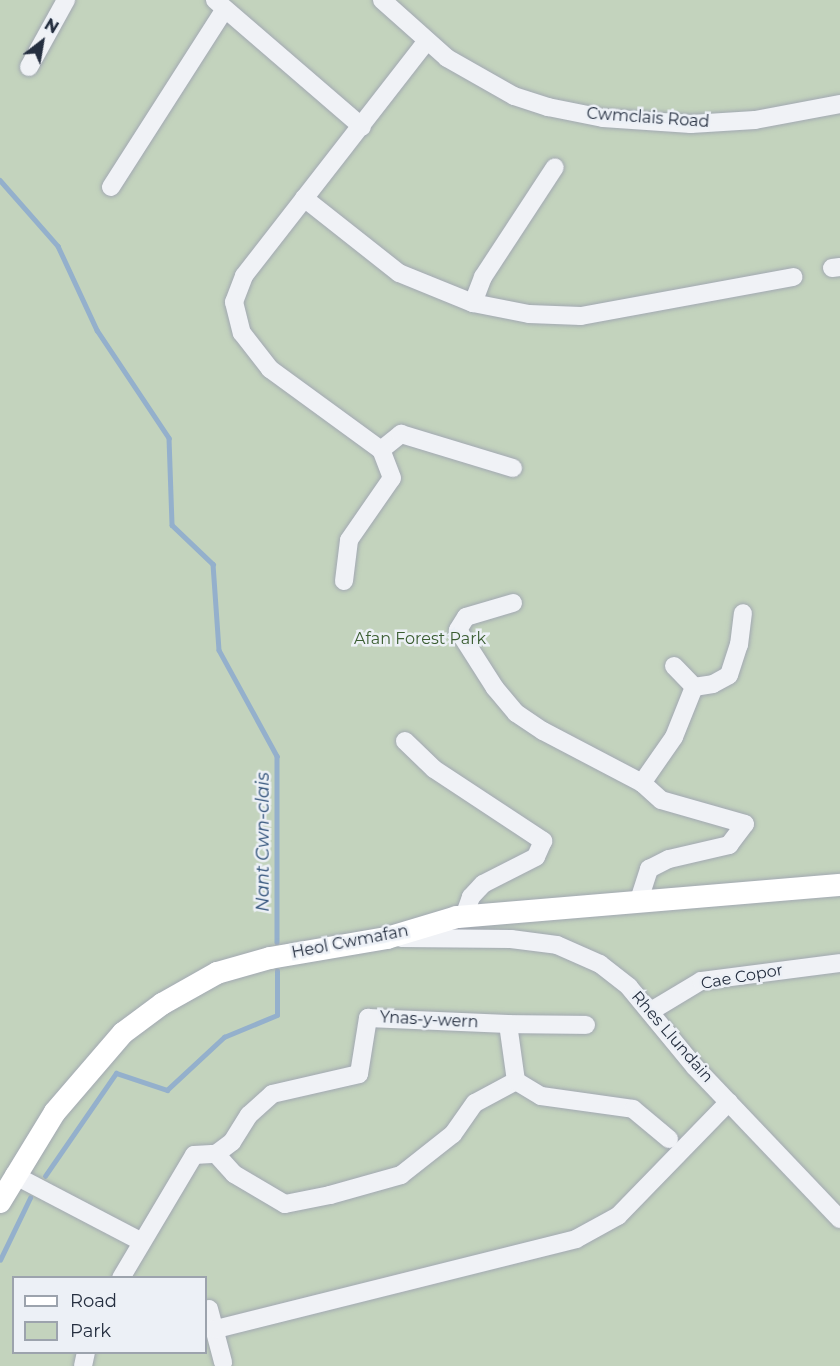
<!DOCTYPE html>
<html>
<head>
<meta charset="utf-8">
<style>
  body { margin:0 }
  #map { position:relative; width:840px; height:1366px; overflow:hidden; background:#dde1e8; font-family:Montserrat,sans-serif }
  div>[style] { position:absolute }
  .green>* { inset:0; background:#c3d3bd }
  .stream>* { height:4.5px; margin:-2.25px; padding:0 2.25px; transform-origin:2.25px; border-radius:2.25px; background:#94b0cc }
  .roads { filter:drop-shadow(0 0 2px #a2a8b2) drop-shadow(0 0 2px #a2a8b2) }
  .minor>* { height:18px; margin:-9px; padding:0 9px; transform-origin:9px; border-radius:9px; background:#f0f2f6 }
  .major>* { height:22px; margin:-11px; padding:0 11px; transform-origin:11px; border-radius:11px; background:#fff }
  span { translate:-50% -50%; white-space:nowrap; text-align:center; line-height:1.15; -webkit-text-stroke:5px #ecf0f6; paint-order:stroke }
  .street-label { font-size:16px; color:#252f40 }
  .park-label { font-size:16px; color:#3a5d31 }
  .water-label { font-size:18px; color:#2c4e77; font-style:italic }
  .legend { position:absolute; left:12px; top:1276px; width:195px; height:78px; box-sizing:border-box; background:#ecf0f6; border:2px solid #9ca3ad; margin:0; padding:8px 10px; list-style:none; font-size:18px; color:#252f40 }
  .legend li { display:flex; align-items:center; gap:12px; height:30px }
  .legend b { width:30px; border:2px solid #9ca3ad }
  .north { position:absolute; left:12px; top:12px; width:60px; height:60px; -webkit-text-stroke:4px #ecf0f6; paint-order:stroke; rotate:31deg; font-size:16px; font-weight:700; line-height:24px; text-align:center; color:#252f40 }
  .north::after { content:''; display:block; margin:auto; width:21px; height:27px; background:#252f40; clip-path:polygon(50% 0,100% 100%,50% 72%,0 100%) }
</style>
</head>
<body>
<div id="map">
  <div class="green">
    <i style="clip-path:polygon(evenodd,0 0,840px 0,840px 1366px,0 1366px,0 0,14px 1278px,206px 1278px,206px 1352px,14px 1352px,14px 1278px)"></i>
  </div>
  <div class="stream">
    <i style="left:0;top:180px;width:88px;rotate:48.7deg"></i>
    <i style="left:58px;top:246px;width:93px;rotate:65.1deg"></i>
    <i style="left:97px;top:330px;width:130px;rotate:56.3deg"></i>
    <i style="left:169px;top:438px;width:87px;rotate:88deg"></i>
    <i style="left:172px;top:525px;width:57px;rotate:43.6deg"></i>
    <i style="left:213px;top:564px;width:86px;rotate:86deg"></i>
    <i style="left:219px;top:650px;width:121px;rotate:61.3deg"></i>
    <i style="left:277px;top:756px;width:186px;rotate:90deg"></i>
    <i style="left:45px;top:1176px;width:125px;rotate:-55.4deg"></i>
    <i style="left:116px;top:1073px;width:54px;rotate:18.4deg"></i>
    <i style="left:167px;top:1090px;width:78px;rotate:-42.9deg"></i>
    <i style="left:224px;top:1037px;width:57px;rotate:-22.5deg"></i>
    <i style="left:277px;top:1015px;width:44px;rotate:-90deg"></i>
    <i style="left:0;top:1260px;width:69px;rotate:-64.2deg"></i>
  </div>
  <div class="roads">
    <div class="minor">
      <i style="left:215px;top:0;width:194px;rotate:40.8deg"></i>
      <i style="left:382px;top:0;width:87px;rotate:41.7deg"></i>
      <i style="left:447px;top:58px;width:77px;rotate:29.6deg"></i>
      <i style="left:514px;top:96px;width:36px;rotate:18deg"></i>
      <i style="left:548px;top:107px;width:56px;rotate:11.3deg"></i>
      <i style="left:603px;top:118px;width:88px;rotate:3.9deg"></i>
      <i style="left:691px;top:124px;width:64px;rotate:-3.6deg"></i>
      <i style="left:755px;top:120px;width:86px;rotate:-10.7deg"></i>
      <i style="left:426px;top:42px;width:296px;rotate:127.9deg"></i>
      <i style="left:244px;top:276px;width:28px;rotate:111deg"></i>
      <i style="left:234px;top:302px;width:32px;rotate:76deg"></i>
      <i style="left:242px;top:333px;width:46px;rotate:52.1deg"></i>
      <i style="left:270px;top:369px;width:137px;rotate:36.1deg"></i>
      <i style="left:381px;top:450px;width:26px;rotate:-39deg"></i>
      <i style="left:401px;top:434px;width:117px;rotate:16.9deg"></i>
      <i style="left:29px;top:67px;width:77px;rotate:-61.1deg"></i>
      <i style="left:111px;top:187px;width:211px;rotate:-57.4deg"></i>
      <i style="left:304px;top:198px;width:121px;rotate:38.3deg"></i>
      <i style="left:399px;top:273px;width:80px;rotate:22.1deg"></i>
      <i style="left:473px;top:303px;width:57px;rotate:11.1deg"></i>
      <i style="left:529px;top:314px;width:52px;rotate:2.2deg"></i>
      <i style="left:581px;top:316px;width:216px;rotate:-10.4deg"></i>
      <i style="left:832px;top:268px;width:8px;rotate:-7deg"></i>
      <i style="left:473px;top:303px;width:28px;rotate:-69deg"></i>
      <i style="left:483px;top:277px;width:131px;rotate:-56.8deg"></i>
      <i style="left:344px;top:581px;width:41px;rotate:-83deg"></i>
      <i style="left:349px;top:540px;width:75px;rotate:-55.3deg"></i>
      <i style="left:392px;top:478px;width:30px;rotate:-111deg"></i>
      <i style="left:513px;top:603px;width:49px;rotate:163.4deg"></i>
      <i style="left:466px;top:617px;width:15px;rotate:122deg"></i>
      <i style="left:458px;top:630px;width:69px;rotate:57.5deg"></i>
      <i style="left:495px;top:688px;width:33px;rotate:50deg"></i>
      <i style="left:516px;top:713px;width:32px;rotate:34deg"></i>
      <i style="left:543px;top:731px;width:112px;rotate:27.7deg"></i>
      <i style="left:674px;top:666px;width:29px;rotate:46deg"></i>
      <i style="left:405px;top:741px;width:40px;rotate:44deg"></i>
      <i style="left:434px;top:769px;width:131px;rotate:33.4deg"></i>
      <i style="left:543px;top:841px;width:17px;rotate:114deg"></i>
      <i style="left:536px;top:857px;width:59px;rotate:153deg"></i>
      <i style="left:483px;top:884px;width:18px;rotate:133deg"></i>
      <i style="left:471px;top:897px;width:20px;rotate:110deg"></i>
      <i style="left:639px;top:900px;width:33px;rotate:-72deg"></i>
      <i style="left:649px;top:869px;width:22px;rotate:-27deg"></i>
      <i style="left:669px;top:859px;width:62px;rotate:-13.1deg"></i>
      <i style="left:729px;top:845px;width:26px;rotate:-53deg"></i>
      <i style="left:745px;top:824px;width:87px;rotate:-164.1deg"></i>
      <i style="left:661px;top:800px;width:25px;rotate:-138deg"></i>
      <i style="left:642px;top:783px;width:56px;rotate:-55.2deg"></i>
      <i style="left:674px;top:737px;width:54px;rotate:-68.2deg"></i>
      <i style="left:694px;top:687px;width:19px;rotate:-9deg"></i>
      <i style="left:713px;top:684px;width:18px;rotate:-29deg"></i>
      <i style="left:729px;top:675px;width:32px;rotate:-72deg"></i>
      <i style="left:739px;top:645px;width:32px;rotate:-83deg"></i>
      <i style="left:401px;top:938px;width:110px;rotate:0.5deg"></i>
      <i style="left:511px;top:939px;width:46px;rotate:7.4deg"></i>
      <i style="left:557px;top:945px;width:47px;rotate:23.8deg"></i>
      <i style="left:600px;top:964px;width:37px;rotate:38deg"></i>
      <i style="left:629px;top:987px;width:104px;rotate:50.5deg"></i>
      <i style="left:695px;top:1067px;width:210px;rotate:46.4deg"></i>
      <i style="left:651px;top:1011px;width:58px;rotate:-31deg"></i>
      <i style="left:701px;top:981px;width:140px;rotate:-7.4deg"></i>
      <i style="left:508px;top:1024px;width:78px;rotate:0.7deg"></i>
      <i style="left:216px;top:1154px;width:27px;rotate:48deg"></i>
      <i style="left:234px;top:1174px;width:59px;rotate:30.5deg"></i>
      <i style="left:285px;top:1204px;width:46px;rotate:-11.3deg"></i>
      <i style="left:330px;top:1195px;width:74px;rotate:-15.7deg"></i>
      <i style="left:401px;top:1175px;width:66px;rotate:-38.3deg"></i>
      <i style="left:453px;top:1134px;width:38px;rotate:-55deg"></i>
      <i style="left:475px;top:1103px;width:47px;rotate:-28.2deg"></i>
      <i style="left:14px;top:1175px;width:144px;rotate:27.6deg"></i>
      <i style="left:121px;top:1278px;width:143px;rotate:-59.3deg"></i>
      <i style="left:194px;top:1155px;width:22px;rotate:-3deg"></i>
      <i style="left:216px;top:1154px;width:20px;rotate:-37deg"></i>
      <i style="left:232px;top:1142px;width:32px;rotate:-58deg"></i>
      <i style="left:249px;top:1115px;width:31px;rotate:-42deg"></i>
      <i style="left:272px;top:1094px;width:89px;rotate:-12.9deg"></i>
      <i style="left:359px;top:1074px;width:57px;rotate:-80.9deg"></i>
      <i style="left:368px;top:1018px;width:140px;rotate:2.5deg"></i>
      <i style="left:508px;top:1024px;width:58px;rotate:82deg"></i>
      <i style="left:516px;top:1081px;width:29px;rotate:31deg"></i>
      <i style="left:541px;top:1096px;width:93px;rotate:8deg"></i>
      <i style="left:633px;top:1109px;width:47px;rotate:39.8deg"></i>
      <i style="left:209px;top:1309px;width:55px;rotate:75.2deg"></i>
      <i style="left:216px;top:1329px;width:371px;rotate:-14deg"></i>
      <i style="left:576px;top:1239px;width:48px;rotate:-28.7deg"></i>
      <i style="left:618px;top:1216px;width:159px;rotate:-45.8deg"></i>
      <i style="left:83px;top:1366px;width:14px;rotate:-78deg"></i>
    </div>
    <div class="major">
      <i style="left:0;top:1202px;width:105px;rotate:-58.6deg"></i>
      <i style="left:55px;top:1112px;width:104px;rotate:-49.3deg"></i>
      <i style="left:123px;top:1033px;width:49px;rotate:-36.6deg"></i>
      <i style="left:162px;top:1004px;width:63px;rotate:-29.4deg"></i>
      <i style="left:217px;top:973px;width:55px;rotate:-15.8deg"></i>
      <i style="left:270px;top:958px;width:119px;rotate:-9.7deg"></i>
      <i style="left:387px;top:938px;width:73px;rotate:-16.7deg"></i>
      <i style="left:457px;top:917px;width:384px;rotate:-4.8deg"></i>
    </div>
  </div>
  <div class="street-label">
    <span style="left:648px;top:118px;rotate:4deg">Cwmclais Road</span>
    <span style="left:350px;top:942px;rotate:-11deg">Heol Cwmafan</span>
    <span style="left:742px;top:977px;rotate:-10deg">Cae Copor</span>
    <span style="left:429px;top:1020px;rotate:3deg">Ynas-y-wern</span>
    <span style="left:672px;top:1037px;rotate:49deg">Rhes Llundain</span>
  </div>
  <div class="park-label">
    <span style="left:420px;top:639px">Afan Forest Park</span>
  </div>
  <div class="water-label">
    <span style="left:263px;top:842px;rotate:-90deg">Nant Cwn-clais</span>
  </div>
  <ul class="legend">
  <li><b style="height:8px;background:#fff"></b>Road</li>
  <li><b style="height:16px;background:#c3d3bd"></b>Park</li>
  </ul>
  <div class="north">N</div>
</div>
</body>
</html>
